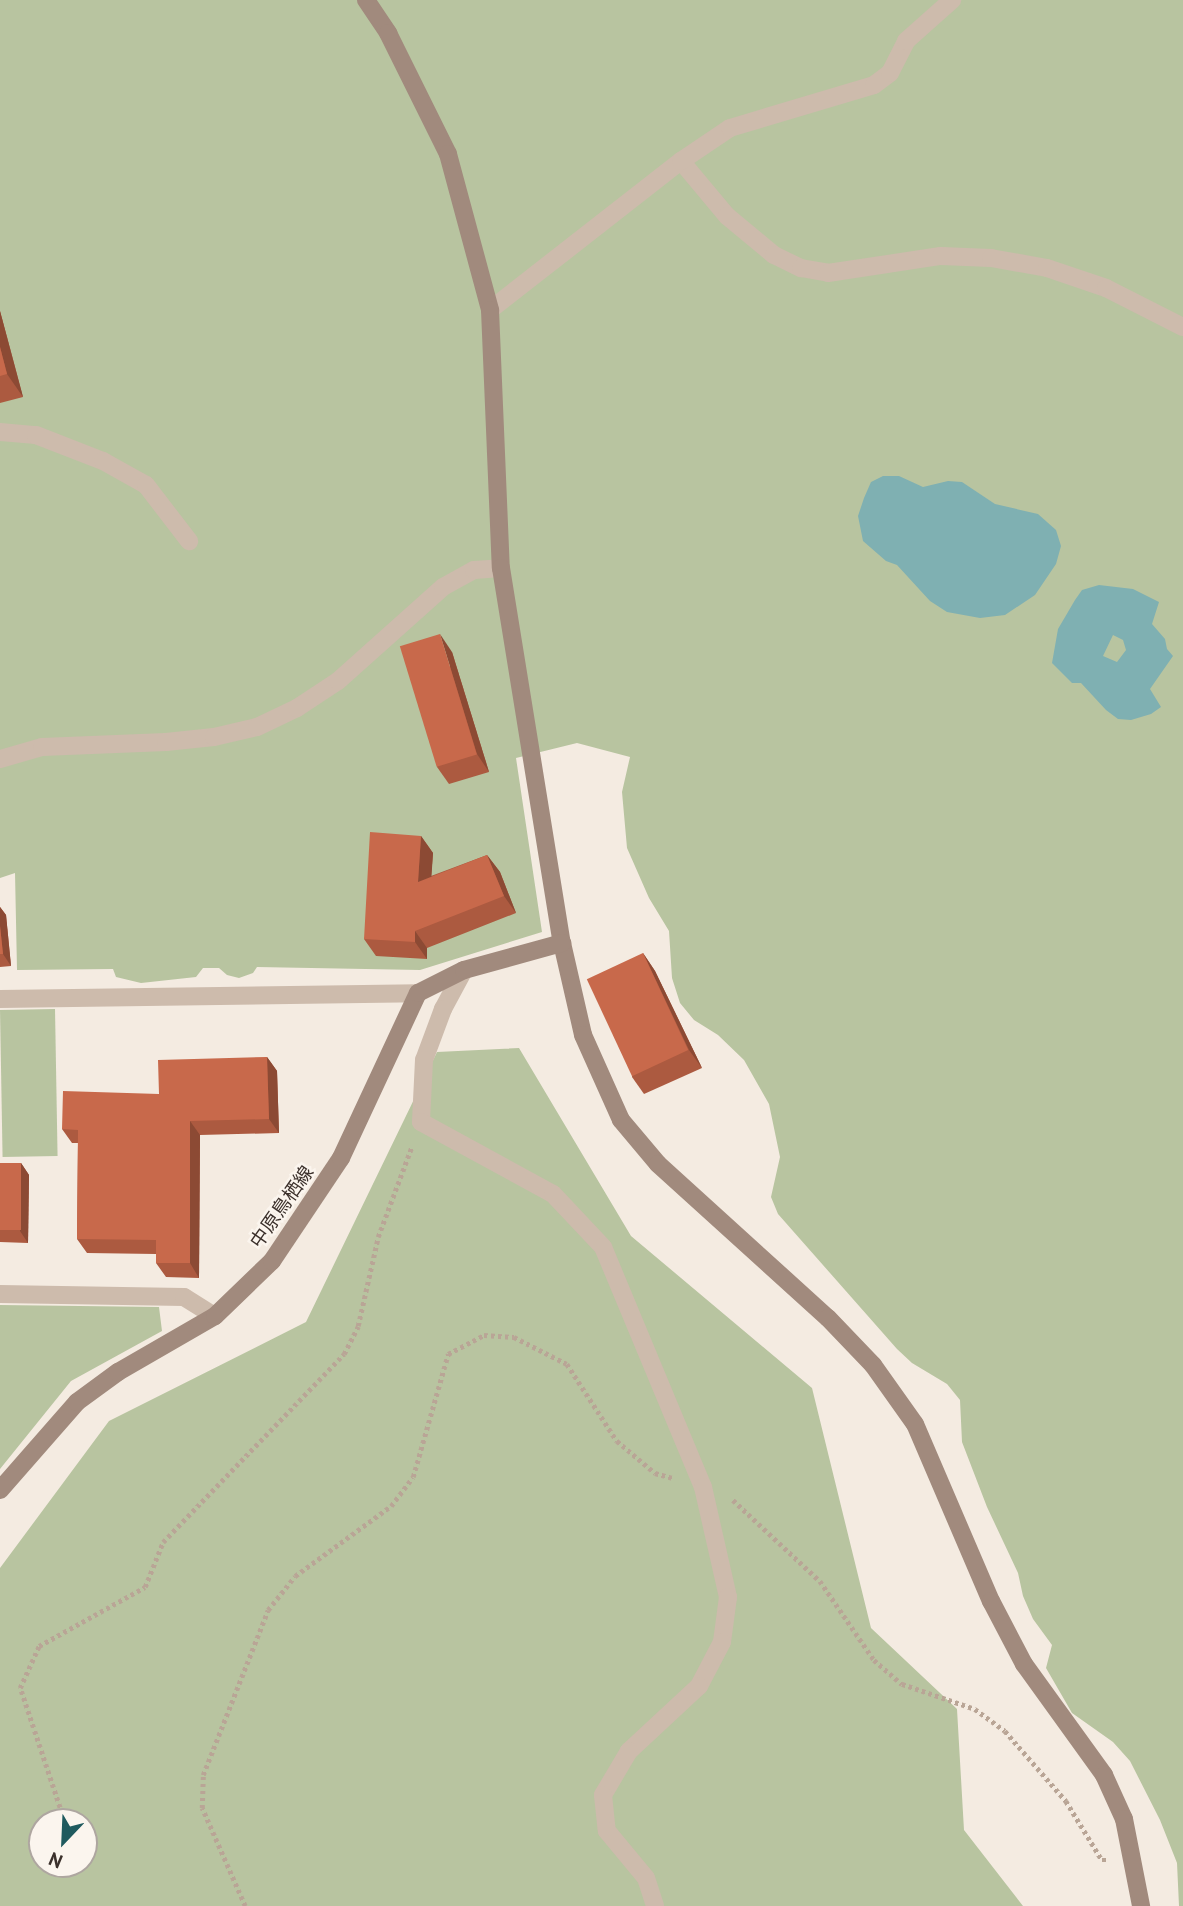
<!DOCTYPE html>
<html>
<head>
<meta charset="utf-8">
<style>
  body { margin:0 }
  #map { position:relative; width:1183px; height:1906px; overflow:hidden; background:#f4ebe1; font-family:"PT Sans","Noto Sans JP",sans-serif }
  div>[style] { position:absolute }
  .green>* { inset:0; background:#b8c4a0; transform-origin:0 0 }
  .water>* { inset:0; background:#7fb0b2 }
  .path>* { height:4.5px; margin-top:-2.25px; transform-origin:0; background:repeating-linear-gradient(90deg,#b9a596 0 3.5px,transparent 0 7px) }
  .lane>* { height:18px; margin:-9px; padding:0 9px; transform-origin:9px; border-radius:9px; background:#cdbbac }
  .street>* { height:18px; margin:-9px; padding:0 9px; transform-origin:9px; border-radius:9px; background:#cdbbac }
  .secondary>* { height:18px; margin:-9px; padding:0 9px; transform-origin:9px; border-radius:9px; background:#a18a7d }
  .wall>* { inset:0; background:#ac5a40 }
  .shaded-wall>* { inset:0; background:#8c4a34 }
  .building>* { inset:0; background:#c8694b; transform-origin:0 0 }
  span { translate:-50% -50%; white-space:nowrap; text-align:center; line-height:1.15; -webkit-text-stroke:5px #fbf5ee; paint-order:stroke }
  .street-label { font-size:19px; color:#3b302b }
  .north { position:absolute; left:28px; top:1808px; width:70px; height:70px; box-sizing:border-box; background:#fbf5ee; border:2px solid #aea6a0; border-radius:50%; rotate:203deg; font-size:19px; font-weight:700; line-height:28px; text-align:center; color:#3b302b }
  .north::after { content:''; display:block; margin:auto; width:24px; height:32px; background:#1f5a5e; clip-path:polygon(50% 0,100% 100%,50% 72%,0 100%) }
</style>
</head>
<body>
<div id="map">
  <div class="green">
    <i style="clip-path:polygon(0 0,1183px 0,1183px 1906px,1179px 1906px,1177px 1863px,1160px 1820px,1130px 1761px,1113px 1742px,1072px 1713px,1046px 1668px,1052px 1645px,1033px 1619px,1023px 1596px,1018px 1573px,987px 1507px,962px 1442px,960px 1400px,947px 1384px,912px 1363px,897px 1349px,778px 1214px,771px 1197px,780px 1157px,769px 1104px,744px 1060px,718px 1035px,694px 1020px,680px 1003px,672px 978px,669px 931px,649px 898px,627px 848px,622px 792px,630px 757px,577px 743px,516px 758px,542px 932px,420px 970px,257px 967px,253px 973px,239px 978px,227px 975px,219px 968px,203px 968px,196px 977px,141px 983px,116px 977px,113px 969px,17px 970px,15px 873px,0 878px)"></i>
    <i style="left:55px;top:1009px;width:147px;height:55px;rotate:89deg"></i>
    <i style="clip-path:polygon(evenodd,519px 1048px,631px 1236px,812px 1388px,871px 1628px,957px 1709px,964px 1830px,1023px 1906px,0 1906px,0 1568px,109px 1421px,306px 1322px,437px 1052px,519px 1048px,42px 1822px,84px 1822px,84px 1864px,42px 1864px,42px 1822px)"></i>
    <i style="clip-path:polygon(0 1305px,159px 1307px,162px 1331px,71px 1381px,0 1469px)"></i>
  </div>
  <div class="water">
    <i style="clip-path:polygon(883px 476px,899px 476px,923px 487px,948px 481px,962px 482px,995px 504px,1038px 514px,1056px 530px,1061px 546px,1056px 564px,1035px 595px,1005px 615px,980px 618px,947px 612px,930px 601px,897px 565px,886px 561px,863px 541px,858px 516px,864px 498px,871px 482px)"></i>
    <i style="clip-path:polygon(evenodd,1099px 585px,1133px 589px,1159px 602px,1152px 624px,1165px 639px,1167px 649px,1173px 656px,1150px 689px,1161px 707px,1151px 714px,1131px 720px,1118px 719px,1106px 710px,1081px 683px,1072px 683px,1052px 663px,1058px 629px,1075px 600px,1082px 590px,1099px 585px,1113px 635px,1123px 640px,1126px 650px,1117px 662px,1103px 656px,1113px 635px)"></i>
  </div>
  <div class="path">
    <i style="left:733px;top:1500px;width:119px;rotate:43deg"></i>
    <i style="left:820px;top:1581px;width:96px;rotate:55.6deg"></i>
    <i style="left:874px;top:1660px;width:37px;rotate:41deg"></i>
    <i style="left:902px;top:1684px;width:77px;rotate:18.9deg"></i>
    <i style="left:975px;top:1709px;width:37px;rotate:36deg"></i>
    <i style="left:1005px;top:1731px;width:93px;rotate:48.9deg"></i>
    <i style="left:1066px;top:1801px;width:69px;rotate:58.6deg"></i>
    <i style="left:1102px;top:1860px;width:6px"></i>
    <i style="left:62px;top:1814px;width:133px;rotate:-108.4deg"></i>
    <i style="left:20px;top:1688px;width:46px;rotate:-65.7deg"></i>
    <i style="left:39px;top:1646px;width:121px;rotate:-29.1deg"></i>
    <i style="left:145px;top:1587px;width:48px;rotate:-68.2deg"></i>
    <i style="left:163px;top:1542px;width:261px;rotate:-46.1deg"></i>
    <i style="left:344px;top:1354px;width:31px;rotate:-63deg"></i>
    <i style="left:358px;top:1326px;width:91px;rotate:-77.3deg"></i>
    <i style="left:378px;top:1237px;width:97px;rotate:-69.5deg"></i>
    <i style="left:245px;top:1906px;width:107px;rotate:-113.7deg"></i>
    <i style="left:202px;top:1808px;width:33px;rotate:-88deg"></i>
    <i style="left:203px;top:1775px;width:177px;rotate:-68.5deg"></i>
    <i style="left:268px;top:1610px;width:43px;rotate:-51.5deg"></i>
    <i style="left:295px;top:1576px;width:119px;rotate:-36.1deg"></i>
    <i style="left:391px;top:1506px;width:36px;rotate:-53deg"></i>
    <i style="left:413px;top:1477px;width:128px;rotate:-74.1deg"></i>
    <i style="left:448px;top:1354px;width:41px;rotate:-27.8deg"></i>
    <i style="left:484px;top:1335px;width:30px;rotate:4deg"></i>
    <i style="left:514px;top:1337px;width:59px;rotate:27deg"></i>
    <i style="left:567px;top:1364px;width:92px;rotate:57deg"></i>
    <i style="left:617px;top:1441px;width:50px;rotate:40.1deg"></i>
    <i style="left:655px;top:1473px;width:18px;rotate:16deg"></i>
  </div>
  <div class="lane">
    <i style="left:681px;top:161px;width:72px;rotate:50.1deg"></i>
    <i style="left:727px;top:216px;width:61px;rotate:39.7deg"></i>
    <i style="left:774px;top:255px;width:30px;rotate:26deg"></i>
    <i style="left:801px;top:268px;width:27px;rotate:10deg"></i>
    <i style="left:828px;top:273px;width:114px;rotate:-8.6deg"></i>
    <i style="left:941px;top:256px;width:50px;rotate:2.3deg"></i>
    <i style="left:991px;top:258px;width:57px;rotate:10.1deg"></i>
    <i style="left:1047px;top:268px;width:62px;rotate:18.7deg"></i>
    <i style="left:1106px;top:288px;width:86px;rotate:26.9deg"></i>
    <i style="left:0;top:432px;width:36px;rotate:5deg"></i>
    <i style="left:36px;top:435px;width:72px;rotate:21.2deg"></i>
    <i style="left:103px;top:461px;width:49px;rotate:29.2deg"></i>
    <i style="left:146px;top:485px;width:71px;rotate:52.5deg"></i>
    <i style="left:0;top:759px;width:44px;rotate:-15.9deg"></i>
    <i style="left:42px;top:747px;width:124px;rotate:-2.3deg"></i>
    <i style="left:166px;top:742px;width:48px;rotate:-5.9deg"></i>
    <i style="left:214px;top:737px;width:44px;rotate:-13.1deg"></i>
    <i style="left:257px;top:727px;width:44px;rotate:-25.4deg"></i>
    <i style="left:297px;top:708px;width:49px;rotate:-33.4deg"></i>
    <i style="left:338px;top:681px;width:141px;rotate:-41.8deg"></i>
    <i style="left:443px;top:587px;width:35px;rotate:-29deg"></i>
    <i style="left:474px;top:570px;width:27px;rotate:-4deg"></i>
  </div>
  <div class="street">
    <i style="left:490px;top:310px;width:242px;rotate:-38deg"></i>
    <i style="left:681px;top:161px;width:59px;rotate:-34deg"></i>
    <i style="left:730px;top:128px;width:150px;rotate:-16.6deg"></i>
    <i style="left:874px;top:85px;width:20px;rotate:-37deg"></i>
    <i style="left:890px;top:73px;width:36px;rotate:-63deg"></i>
    <i style="left:906px;top:41px;width:62px;rotate:-41.7deg"></i>
    <i style="left:464px;top:970px;width:44px;rotate:118.3deg"></i>
    <i style="left:443px;top:1009px;width:54px;rotate:110.4deg"></i>
    <i style="left:424px;top:1060px;width:62px;rotate:92.8deg"></i>
    <i style="left:421px;top:1122px;width:150px;rotate:28.6deg"></i>
    <i style="left:553px;top:1194px;width:73px;rotate:46.7deg"></i>
    <i style="left:603px;top:1247px;width:260px;rotate:67.4deg"></i>
    <i style="left:703px;top:1487px;width:113px;rotate:77.2deg"></i>
    <i style="left:728px;top:1597px;width:45px;rotate:97.6deg"></i>
    <i style="left:722px;top:1642px;width:50px;rotate:117.6deg"></i>
    <i style="left:699px;top:1686px;width:96px;rotate:137.1deg"></i>
    <i style="left:629px;top:1751px;width:51px;rotate:120.6deg"></i>
    <i style="left:603px;top:1795px;width:36px;rotate:84deg"></i>
    <i style="left:607px;top:1831px;width:61px;rotate:50.3deg"></i>
    <i style="left:646px;top:1878px;width:29px;rotate:72deg"></i>
    <i style="left:0;top:999px;width:418px;rotate:-0.8deg"></i>
    <i style="left:0;top:1294px;width:184px;rotate:0.9deg"></i>
    <i style="left:184px;top:1297px;width:36px;rotate:32deg"></i>
  </div>
  <div class="secondary">
    <i style="left:366px;top:0;width:40px;rotate:56deg"></i>
    <i style="left:388px;top:33px;width:135px;rotate:63.6deg"></i>
    <i style="left:448px;top:154px;width:162px;rotate:74.9deg"></i>
    <i style="left:490px;top:310px;width:258px;rotate:87.6deg"></i>
    <i style="left:501px;top:568px;width:380px;rotate:80.8deg"></i>
    <i style="left:562px;top:943px;width:94px;rotate:77.1deg"></i>
    <i style="left:583px;top:1035px;width:93px;rotate:65.9deg"></i>
    <i style="left:621px;top:1120px;width:57px;rotate:49.9deg"></i>
    <i style="left:658px;top:1164px;width:229px;rotate:42.2deg"></i>
    <i style="left:828px;top:1318px;width:65px;rotate:46.2deg"></i>
    <i style="left:873px;top:1365px;width:72px;rotate:54.6deg"></i>
    <i style="left:915px;top:1424px;width:193px;rotate:66.8deg"></i>
    <i style="left:991px;top:1601px;width:71px;rotate:62.4deg"></i>
    <i style="left:1024px;top:1664px;width:137px;rotate:54.2deg"></i>
    <i style="left:1104px;top:1775px;width:48px;rotate:65.6deg"></i>
    <i style="left:1124px;top:1819px;width:89px;rotate:78.9deg"></i>
    <i style="left:0;top:1490px;width:117px;rotate:-48.8deg"></i>
    <i style="left:77px;top:1402px;width:51px;rotate:-36.2deg"></i>
    <i style="left:118px;top:1372px;width:112px;rotate:-30deg"></i>
    <i style="left:215px;top:1316px;width:79px;rotate:-44deg"></i>
    <i style="left:272px;top:1261px;width:124px;rotate:-56.2deg"></i>
    <i style="left:341px;top:1158px;width:182px;rotate:-65deg"></i>
    <i style="left:418px;top:993px;width:51px;rotate:-26.6deg"></i>
    <i style="left:464px;top:970px;width:102px;rotate:-15.4deg"></i>
  </div>
  <div class="wall">
    <i style="clip-path:polygon(0 311px,23px 397px,0 403px)"></i>
    <i style="clip-path:polygon(452px 652px,489px 772px,449px 784px,437px 767px)"></i>
    <i style="clip-path:polygon(421px 836px,433px 853px,431px 876px,487px 855px,500px 872px,516px 913px,427px 948px,427px 959px,376px 956px,364px 939px)"></i>
    <i style="clip-path:polygon(0 907px,6px 915px,11px 966px,0 967px)"></i>
    <i style="clip-path:polygon(643px 953px,655px 971px,702px 1068px,644px 1094px,632px 1077px)"></i>
    <i style="clip-path:polygon(267px 1057px,277px 1071px,279px 1133px,200px 1135px,199px 1278px,166px 1277px,156px 1263px,156px 1254px,87px 1253px,77px 1239px,78px 1143px,72px 1143px,62px 1129px)"></i>
    <i style="clip-path:polygon(0 1163px,21px 1163px,29px 1175px,28px 1243px,0 1242px)"></i>
  </div>
  <div class="shaded-wall">
    <i style="clip-path:polygon(0 311px,23px 397px,7px 374px,0 347px)"></i>
    <i style="clip-path:polygon(440px 634px,452px 652px,489px 772px,477px 754px)"></i>
    <i style="clip-path:polygon(421px 836px,433px 853px,430px 899px,418px 882px)"></i>
    <i style="clip-path:polygon(487px 855px,500px 872px,516px 913px,504px 896px)"></i>
    <i style="clip-path:polygon(0 907px,6px 915px,11px 966px,3px 954px,0 926px)"></i>
    <i style="clip-path:polygon(415px 931px,427px 948px,427px 959px,415px 942px)"></i>
    <i style="clip-path:polygon(643px 953px,655px 971px,702px 1068px,689px 1050px)"></i>
    <i style="clip-path:polygon(267px 1057px,277px 1071px,279px 1133px,269px 1119px)"></i>
    <i style="clip-path:polygon(190px 1121px,200px 1135px,199px 1278px,190px 1263px)"></i>
    <i style="clip-path:polygon(21px 1163px,29px 1175px,28px 1243px,20px 1231px)"></i>
  </div>
  <div class="building">
    <i style="clip-path:polygon(0 347px,7px 374px,0 376px)"></i>
    <i style="left:440px;top:634px;width:126px;height:42px;rotate:73deg"></i>
    <i style="clip-path:polygon(370px 832px,421px 836px,418px 882px,487px 855px,504px 896px,415px 931px,415px 942px,364px 939px)"></i>
    <i style="clip-path:polygon(0 926px,3px 954px,0 954px)"></i>
    <i style="left:643px;top:953px;width:107px;height:62px;rotate:65deg"></i>
    <i style="clip-path:polygon(267px 1057px,269px 1119px,190px 1121px,190px 1263px,156px 1263px,156px 1240px,77px 1239px,78px 1130px,62px 1129px,63px 1091px,159px 1094px,158px 1060px)"></i>
    <i style="left:0;top:1163px;width:21px;height:67px"></i>
  </div>
  <div class="street-label">
    <span style="left:282px;top:1207px;rotate:-55deg">中原鳥栖線</span>
  </div>
  <div class="north">N</div>
</div>
</body>
</html>
